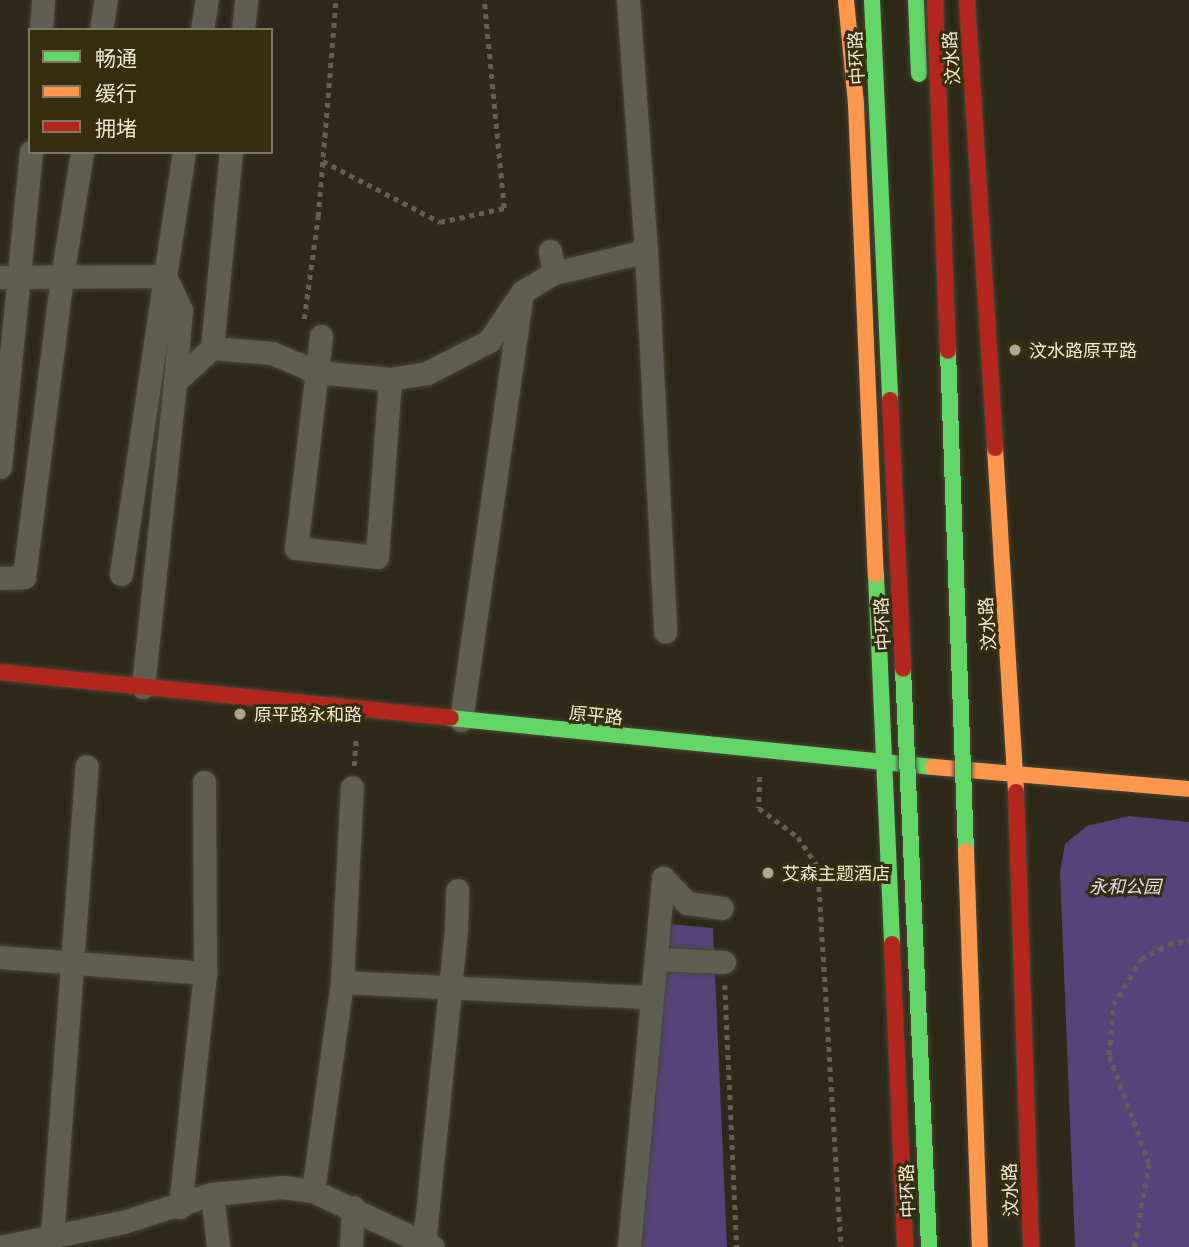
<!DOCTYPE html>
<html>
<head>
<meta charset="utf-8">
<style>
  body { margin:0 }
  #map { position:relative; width:1189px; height:1247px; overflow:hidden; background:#2e2918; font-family:Literata,"Noto Sans SC",serif }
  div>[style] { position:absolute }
  .green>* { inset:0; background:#554379 }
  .path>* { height:4.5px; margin-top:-2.25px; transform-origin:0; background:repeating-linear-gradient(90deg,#635f54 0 5px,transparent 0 10px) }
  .roads { filter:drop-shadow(0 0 2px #494538) drop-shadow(0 0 2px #494538) }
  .street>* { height:23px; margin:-11.5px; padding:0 11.5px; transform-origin:11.5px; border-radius:11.5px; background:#605d51 }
  .fast>* { height:16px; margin:-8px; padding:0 8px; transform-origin:8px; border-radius:8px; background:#63d668 }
  .slow>* { height:16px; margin:-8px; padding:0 8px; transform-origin:8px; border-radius:8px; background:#ff974d }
  .jam>* { height:16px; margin:-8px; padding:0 8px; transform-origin:8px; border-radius:8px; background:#b3261e }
  .bridges { filter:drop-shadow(0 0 2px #494538) drop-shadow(0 0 2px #494538) }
  .fast-bridge>* { height:16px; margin:-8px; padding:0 8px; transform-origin:8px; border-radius:8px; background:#63d668 }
  .slow-bridge>* { height:16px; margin:-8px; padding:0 8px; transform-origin:8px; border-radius:8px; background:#ff974d }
  .jam-bridge>* { height:16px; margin:-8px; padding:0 8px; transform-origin:8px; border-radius:8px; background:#b3261e }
  .dots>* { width:19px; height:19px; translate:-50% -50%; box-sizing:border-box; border:4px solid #372d0f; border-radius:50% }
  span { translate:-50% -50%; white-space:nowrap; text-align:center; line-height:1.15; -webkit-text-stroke:6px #372d0f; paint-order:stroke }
  .street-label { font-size:18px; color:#efe9d7 }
  .poi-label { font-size:18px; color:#efe9d7 }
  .left { translate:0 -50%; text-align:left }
  .park-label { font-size:18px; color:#e1dcf2; font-style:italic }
  .legend { position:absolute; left:28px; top:28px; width:245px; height:126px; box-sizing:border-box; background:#372d0f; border:2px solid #81785f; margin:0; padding:9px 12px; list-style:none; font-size:21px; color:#efe9d7 }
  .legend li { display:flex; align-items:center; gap:14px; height:35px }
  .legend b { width:35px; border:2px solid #81785f }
</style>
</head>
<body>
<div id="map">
  <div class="green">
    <i style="clip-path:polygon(1129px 816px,1189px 822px,1189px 1247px,1075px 1247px,1060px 872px,1065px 844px,1087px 826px)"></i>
    <i style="clip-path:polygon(669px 924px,713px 928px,727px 1247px,636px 1247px)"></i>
  </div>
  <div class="path">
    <i style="left:323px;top:161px;width:132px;rotate:27.5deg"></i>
    <i style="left:440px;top:222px;width:66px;rotate:-12.3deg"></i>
    <i style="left:504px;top:208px;width:209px;rotate:-95.5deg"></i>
    <i style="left:304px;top:319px;width:103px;rotate:-82.2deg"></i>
    <i style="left:318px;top:217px;width:218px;rotate:-85.3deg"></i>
    <i style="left:354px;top:766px;width:30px;rotate:-86deg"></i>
    <i style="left:760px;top:777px;width:31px;rotate:92deg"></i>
    <i style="left:759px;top:808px;width:49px;rotate:36.6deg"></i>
    <i style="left:798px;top:837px;width:36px;rotate:56deg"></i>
    <i style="left:818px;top:867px;width:381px;rotate:86.5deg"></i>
    <i style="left:725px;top:985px;width:262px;rotate:87.4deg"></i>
    <i style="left:1134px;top:1247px;width:84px;rotate:-79.8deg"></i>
    <i style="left:1149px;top:1164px;width:116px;rotate:-110.2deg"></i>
    <i style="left:1109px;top:1055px;width:50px;rotate:-85.4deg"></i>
    <i style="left:1113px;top:1005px;width:54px;rotate:-58.7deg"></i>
    <i style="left:1141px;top:959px;width:31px;rotate:-29deg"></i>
    <i style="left:1168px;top:944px;width:21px;rotate:-11deg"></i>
  </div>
  <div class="roads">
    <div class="street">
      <i style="left:628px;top:0;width:252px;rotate:85.9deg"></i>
      <i style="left:646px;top:251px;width:381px;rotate:87.1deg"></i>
      <i style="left:41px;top:30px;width:30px;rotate:-86deg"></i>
      <i style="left:101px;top:30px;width:30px;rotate:-81deg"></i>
      <i style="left:202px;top:30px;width:30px;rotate:-81deg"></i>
      <i style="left:243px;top:30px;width:30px;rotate:-84deg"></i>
      <i style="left:550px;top:251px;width:22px;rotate:80deg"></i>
      <i style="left:165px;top:276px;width:38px;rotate:65deg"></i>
      <i style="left:181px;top:310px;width:72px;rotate:94.8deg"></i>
      <i style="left:0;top:277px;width:165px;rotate:-0.3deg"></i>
      <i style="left:165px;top:276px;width:125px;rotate:-81.3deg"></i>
      <i style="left:321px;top:336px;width:213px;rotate:96.7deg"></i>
      <i style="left:296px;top:548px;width:81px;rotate:6.3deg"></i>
      <i style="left:377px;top:557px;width:178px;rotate:-85.8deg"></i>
      <i style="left:212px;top:348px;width:197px;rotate:-84.5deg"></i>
      <i style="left:0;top:467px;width:317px;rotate:-84.4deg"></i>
      <i style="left:121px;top:574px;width:301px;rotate:-81.6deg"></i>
      <i style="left:0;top:578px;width:24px;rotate:-2deg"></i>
      <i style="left:24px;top:577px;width:302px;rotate:-82.8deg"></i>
      <i style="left:62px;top:277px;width:127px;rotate:-80.9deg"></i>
      <i style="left:143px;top:687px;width:307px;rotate:-84deg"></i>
      <i style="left:175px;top:382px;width:50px;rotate:-42.6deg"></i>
      <i style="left:212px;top:348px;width:60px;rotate:4.8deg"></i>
      <i style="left:272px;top:353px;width:49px;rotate:22.9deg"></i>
      <i style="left:317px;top:372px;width:73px;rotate:5.5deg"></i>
      <i style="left:390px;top:379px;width:37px;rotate:-9deg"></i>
      <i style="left:427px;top:373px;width:70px;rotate:-27.3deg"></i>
      <i style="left:489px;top:341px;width:59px;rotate:-56deg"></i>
      <i style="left:522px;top:292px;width:37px;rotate:-31deg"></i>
      <i style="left:554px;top:273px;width:95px;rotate:-13.4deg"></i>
      <i style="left:461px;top:720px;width:425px;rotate:-81.9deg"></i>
      <i style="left:0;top:957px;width:206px;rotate:4.5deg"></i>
      <i style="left:656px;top:959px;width:68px;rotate:2.5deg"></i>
      <i style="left:342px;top:982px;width:310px;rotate:2.8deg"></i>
      <i style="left:313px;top:1191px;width:211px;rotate:-82.1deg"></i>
      <i style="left:342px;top:982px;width:195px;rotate:-87.1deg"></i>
      <i style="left:212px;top:1194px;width:53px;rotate:83.5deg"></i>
      <i style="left:180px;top:1207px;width:235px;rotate:-83.9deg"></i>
      <i style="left:205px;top:973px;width:191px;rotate:-90.3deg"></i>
      <i style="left:52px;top:1237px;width:472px;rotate:-85.8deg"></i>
      <i style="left:424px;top:1244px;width:318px;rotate:-84.2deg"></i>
      <i style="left:456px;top:928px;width:38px;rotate:-88deg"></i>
      <i style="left:0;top:1247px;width:126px;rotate:-11.5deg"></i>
      <i style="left:123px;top:1222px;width:93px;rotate:-17.5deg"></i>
      <i style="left:212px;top:1194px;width:71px;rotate:-5.6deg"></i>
      <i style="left:283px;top:1187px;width:30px;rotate:8deg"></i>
      <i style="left:313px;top:1191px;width:132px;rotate:25deg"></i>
      <i style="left:351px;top:1247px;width:40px;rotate:-87.1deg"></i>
      <i style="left:629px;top:1247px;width:371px;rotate:-84.7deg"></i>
      <i style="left:663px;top:878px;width:35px;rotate:46deg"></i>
      <i style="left:687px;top:903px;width:35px;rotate:8deg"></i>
    </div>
    <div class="fast">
      <i style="left:916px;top:0;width:74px;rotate:87.7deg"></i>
      <i style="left:876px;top:575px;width:369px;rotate:87.5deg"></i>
      <i style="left:451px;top:718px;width:484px;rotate:5.8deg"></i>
    </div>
    <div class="slow">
      <i style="left:846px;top:0;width:104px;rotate:84.5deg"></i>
      <i style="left:856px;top:104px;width:471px;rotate:87.6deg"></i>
      <i style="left:995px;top:448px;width:345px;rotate:86.5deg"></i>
      <i style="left:933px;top:767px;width:257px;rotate:4.9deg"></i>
    </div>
    <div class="jam">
      <i style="left:967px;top:0;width:449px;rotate:86.4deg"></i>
      <i style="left:0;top:672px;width:453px;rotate:5.8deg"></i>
      <i style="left:1016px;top:792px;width:455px;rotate:88.1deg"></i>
      <i style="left:892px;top:944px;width:303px;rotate:87.5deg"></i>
    </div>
  </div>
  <div class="bridges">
    <div class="fast-bridge">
      <i style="left:872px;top:0;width:400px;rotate:87.4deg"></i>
      <i style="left:948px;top:351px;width:500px;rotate:87.94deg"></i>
      <i style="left:903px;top:669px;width:579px;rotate:87.42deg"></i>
    </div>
    <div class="slow-bridge">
      <i style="left:966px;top:851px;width:396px;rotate:88deg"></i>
    </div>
    <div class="jam-bridge">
      <i style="left:935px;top:0;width:351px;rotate:87.9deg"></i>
      <i style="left:890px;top:400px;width:269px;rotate:87.2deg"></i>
    </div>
  </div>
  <div class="dots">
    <i style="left:1015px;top:350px;background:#aba694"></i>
    <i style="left:240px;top:714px;background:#aba694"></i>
    <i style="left:768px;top:873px;background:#aba694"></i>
  </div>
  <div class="street-label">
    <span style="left:856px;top:58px;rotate:-93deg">中环路</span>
    <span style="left:951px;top:58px;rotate:-94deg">汶水路</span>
    <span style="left:882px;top:624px;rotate:-93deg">中环路</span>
    <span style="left:987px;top:624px;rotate:-94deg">汶水路</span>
    <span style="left:596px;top:715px;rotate:6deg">原平路</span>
    <span style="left:1010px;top:1190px;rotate:-92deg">汶水路</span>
    <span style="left:907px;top:1191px;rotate:-92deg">中环路</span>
  </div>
  <div class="poi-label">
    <span class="left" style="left:1029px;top:350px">汶水路原平路</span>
    <span class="left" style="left:254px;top:714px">原平路永和路</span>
    <span class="left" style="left:782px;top:873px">艾森主题酒店</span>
  </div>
  <div class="park-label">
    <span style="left:1125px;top:886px">永和公园</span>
  </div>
  <ul class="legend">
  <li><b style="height:9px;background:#63d668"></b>畅通</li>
  <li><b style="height:9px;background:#ff974d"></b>缓行</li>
  <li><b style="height:9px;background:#b3261e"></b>拥堵</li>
  </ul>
</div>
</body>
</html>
